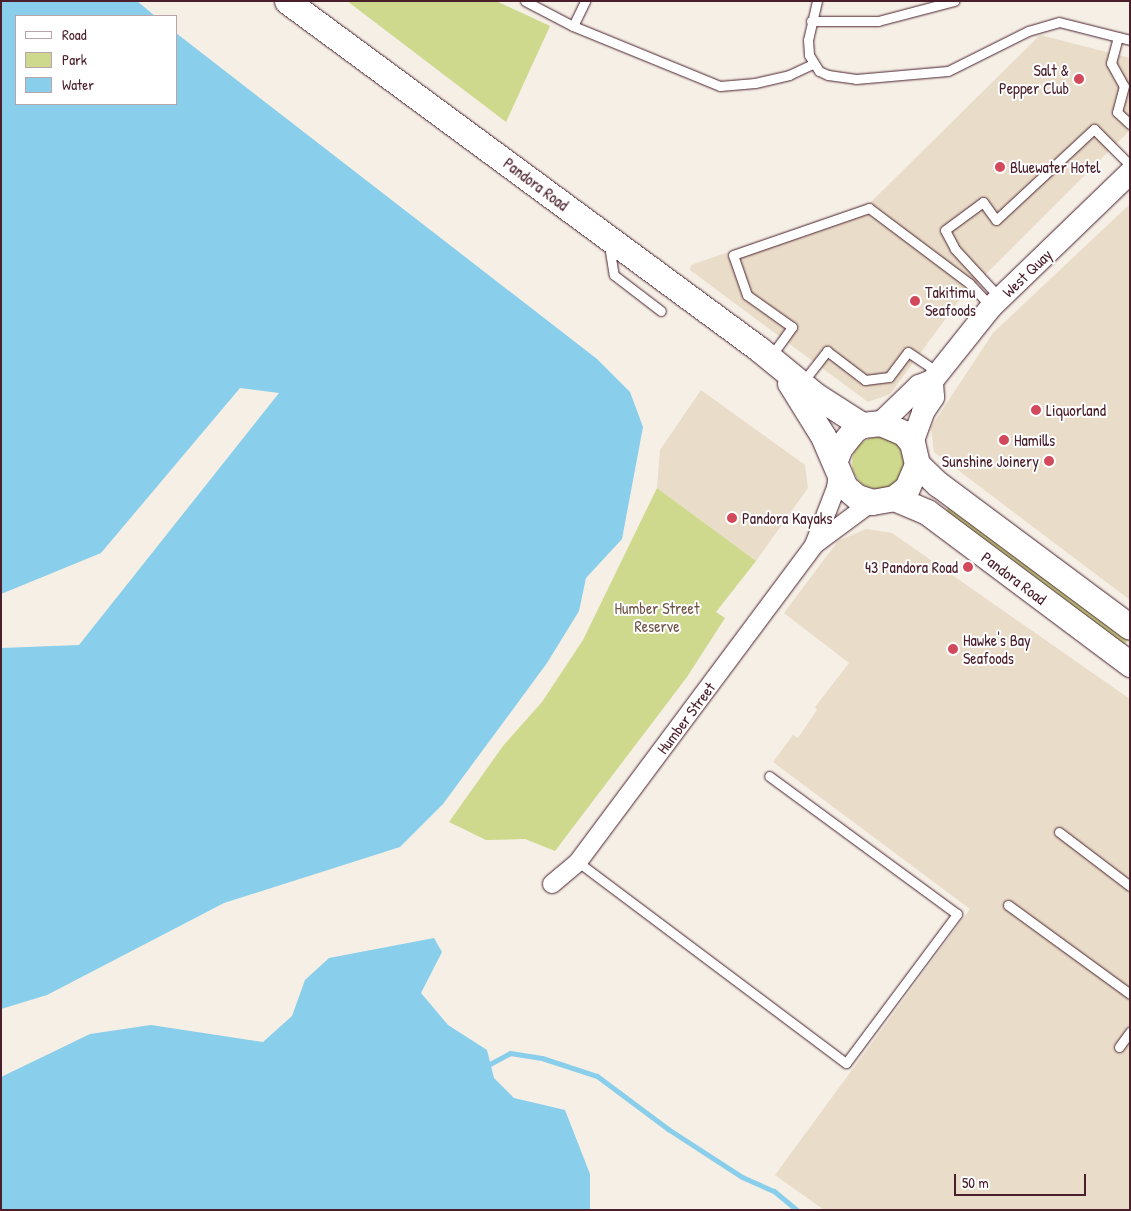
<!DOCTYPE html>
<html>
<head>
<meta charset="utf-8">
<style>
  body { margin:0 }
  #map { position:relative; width:1131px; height:1211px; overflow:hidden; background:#f5efe6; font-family:"Patrick Hand",sans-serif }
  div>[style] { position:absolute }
  .built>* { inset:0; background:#e9dcc8 }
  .green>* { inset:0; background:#ced98d; transform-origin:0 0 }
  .round { border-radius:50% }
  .water>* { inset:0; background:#89ceea }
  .stream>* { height:5px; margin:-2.5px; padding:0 2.5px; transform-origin:2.5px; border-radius:2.5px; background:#89ceea }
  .roads { filter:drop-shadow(0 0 1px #4a1f2b) drop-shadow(0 0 1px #4a1f2b) }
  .service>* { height:9px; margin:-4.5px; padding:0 4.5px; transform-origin:4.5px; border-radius:4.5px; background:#fff }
  .minor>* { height:18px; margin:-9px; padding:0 9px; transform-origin:9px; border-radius:9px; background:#fff }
  .tertiary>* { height:22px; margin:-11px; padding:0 11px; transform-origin:11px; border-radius:11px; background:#fff }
  .secondary>* { height:25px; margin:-12.5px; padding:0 12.5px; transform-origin:12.5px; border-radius:12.5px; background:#fff }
  .dots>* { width:14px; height:14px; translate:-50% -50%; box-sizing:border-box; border:2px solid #fff; border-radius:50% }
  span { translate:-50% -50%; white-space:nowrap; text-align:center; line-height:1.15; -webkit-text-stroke:4px #fff; paint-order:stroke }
  .poi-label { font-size:16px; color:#4a1f2b }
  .right { translate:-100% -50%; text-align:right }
  .left { translate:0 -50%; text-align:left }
  .street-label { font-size:16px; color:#4a1f2b }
  .park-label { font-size:16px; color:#725748 }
  .frame { position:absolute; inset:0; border:2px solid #4a1f2b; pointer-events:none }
  .legend { position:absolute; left:15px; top:15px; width:162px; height:90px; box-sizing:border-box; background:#fff; border:1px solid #b7a5aa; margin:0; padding:6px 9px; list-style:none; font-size:15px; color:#4a1f2b }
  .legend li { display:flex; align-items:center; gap:10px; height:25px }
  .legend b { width:25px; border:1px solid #b7a5aa }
  .scale { position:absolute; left:954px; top:1174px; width:132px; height:22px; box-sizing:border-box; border:2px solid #4a1f2b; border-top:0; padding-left:6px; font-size:15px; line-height:18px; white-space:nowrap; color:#4a1f2b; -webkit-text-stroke:4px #fff; paint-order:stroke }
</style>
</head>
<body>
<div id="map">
  <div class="built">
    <i style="clip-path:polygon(1040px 35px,1130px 58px,1130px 130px,958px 302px,890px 394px,868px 402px,690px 270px,691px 265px,870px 203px)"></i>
    <i style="clip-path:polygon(1130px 204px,1130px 600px,934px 452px,931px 427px,993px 333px)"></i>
    <i style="clip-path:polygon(701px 390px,805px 465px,808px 488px,756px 561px,657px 488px,660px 450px)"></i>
    <i style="clip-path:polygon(866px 529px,892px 533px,1130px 699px,1130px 1210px,824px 1210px,775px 1175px,970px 909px,773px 762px,793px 735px,798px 738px,817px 710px,815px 707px,849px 663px,784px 613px,838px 541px)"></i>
  </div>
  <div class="green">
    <i style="clip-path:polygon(347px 1px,496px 1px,550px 26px,506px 122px)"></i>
    <i class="round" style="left:852px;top:437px;width:52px;height:52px"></i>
    <i style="clip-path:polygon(657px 488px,756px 561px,716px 612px,725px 618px,687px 677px,555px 851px,525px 839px,486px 840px,449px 822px,503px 746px,542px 702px,583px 640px)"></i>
    <i style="left:951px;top:504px;width:223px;height:13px;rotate:37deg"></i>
  </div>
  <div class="water">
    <i style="clip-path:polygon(1px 1px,137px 1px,155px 16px,16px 16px,16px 104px,176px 104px,176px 33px,597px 359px,630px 392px,643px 427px,622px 539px,586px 578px,579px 611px,547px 663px,443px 804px,400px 847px,224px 903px,47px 995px,1px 1009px,1px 648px,79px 645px,279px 393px,240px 388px,101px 553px,1px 594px)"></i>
    <i style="clip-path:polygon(434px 938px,442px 952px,421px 993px,448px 1025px,487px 1050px,494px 1078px,514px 1098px,565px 1110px,590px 1174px,590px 1210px,1px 1210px,1px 1077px,90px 1034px,151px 1025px,263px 1042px,292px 1016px,305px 980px,329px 958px)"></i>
  </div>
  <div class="stream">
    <i style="left:486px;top:1066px;width:27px;rotate:-28deg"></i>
    <i style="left:510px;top:1053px;width:32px;rotate:9deg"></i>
    <i style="left:542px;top:1058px;width:58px;rotate:18.1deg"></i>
    <i style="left:597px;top:1076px;width:89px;rotate:36.7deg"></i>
    <i style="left:668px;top:1129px;width:88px;rotate:33deg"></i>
    <i style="left:742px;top:1177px;width:35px;rotate:24deg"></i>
    <i style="left:774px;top:1191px;width:30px;rotate:40deg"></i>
  </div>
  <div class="roads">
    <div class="service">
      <i style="left:525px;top:1px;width:54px;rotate:27.5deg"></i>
      <i style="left:573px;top:26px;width:159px;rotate:22.2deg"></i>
      <i style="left:720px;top:86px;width:35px;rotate:-5deg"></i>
      <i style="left:755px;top:83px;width:35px;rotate:-13deg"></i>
      <i style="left:789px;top:75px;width:26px;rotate:-25deg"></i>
      <i style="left:817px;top:1px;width:40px;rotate:103deg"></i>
      <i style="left:808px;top:40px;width:15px;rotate:86deg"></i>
      <i style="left:809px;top:55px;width:19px;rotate:58deg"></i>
      <i style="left:819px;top:71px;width:10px;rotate:24deg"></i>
      <i style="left:828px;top:75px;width:28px;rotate:8deg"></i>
      <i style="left:856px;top:79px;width:92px;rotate:-5deg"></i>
      <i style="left:948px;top:71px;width:89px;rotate:-26.6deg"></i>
      <i style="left:1028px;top:31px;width:32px;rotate:-16deg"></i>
      <i style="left:1059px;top:22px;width:73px;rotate:14.2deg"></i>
      <i style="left:811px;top:21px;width:67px"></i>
      <i style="left:878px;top:21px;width:79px;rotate:-14.7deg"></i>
      <i style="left:573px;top:26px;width:28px;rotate:-64deg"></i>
      <i style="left:1118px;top:37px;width:27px;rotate:105deg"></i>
      <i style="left:1111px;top:63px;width:26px;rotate:61deg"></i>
      <i style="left:1124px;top:86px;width:27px;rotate:105deg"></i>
      <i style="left:1117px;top:112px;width:18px;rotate:43deg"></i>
      <i style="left:609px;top:245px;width:30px;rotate:81deg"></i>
      <i style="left:614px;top:275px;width:59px;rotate:37.5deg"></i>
      <i style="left:1000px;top:298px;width:67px;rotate:-132.6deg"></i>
      <i style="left:955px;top:249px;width:21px;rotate:-118deg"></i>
      <i style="left:945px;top:230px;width:47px;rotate:-36.4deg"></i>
      <i style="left:983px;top:202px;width:22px;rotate:54deg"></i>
      <i style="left:996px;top:220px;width:134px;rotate:-42.9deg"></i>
      <i style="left:1094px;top:129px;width:51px;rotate:45deg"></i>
      <i style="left:771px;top:356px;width:36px;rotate:-54deg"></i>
      <i style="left:792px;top:327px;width:55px;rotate:-144.6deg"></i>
      <i style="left:747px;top:295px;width:42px;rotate:-109.3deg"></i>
      <i style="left:733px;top:255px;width:144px;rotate:-19.1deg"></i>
      <i style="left:869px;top:208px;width:125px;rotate:36.9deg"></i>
      <i style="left:969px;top:283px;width:33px;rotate:47deg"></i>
      <i style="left:802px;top:383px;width:41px;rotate:-52deg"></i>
      <i style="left:827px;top:351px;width:48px;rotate:37.3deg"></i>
      <i style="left:865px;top:380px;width:24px;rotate:-7deg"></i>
      <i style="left:889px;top:377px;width:31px;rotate:-53deg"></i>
      <i style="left:908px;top:352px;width:36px;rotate:34deg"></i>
      <i style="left:1059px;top:832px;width:89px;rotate:37.3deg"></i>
      <i style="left:578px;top:862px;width:335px;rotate:36.9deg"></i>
      <i style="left:846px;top:1063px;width:186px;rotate:-53.3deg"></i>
      <i style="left:957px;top:914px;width:233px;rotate:-143.7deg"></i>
      <i style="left:1008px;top:905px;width:151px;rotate:36.1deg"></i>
      <i style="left:1119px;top:1047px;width:19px;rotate:-54deg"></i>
    </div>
    <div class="minor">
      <i style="left:814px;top:545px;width:61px;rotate:-68.9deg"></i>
      <i style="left:836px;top:488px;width:15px;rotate:-82deg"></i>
      <i style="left:552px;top:884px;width:34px;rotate:-40deg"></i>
      <i style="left:578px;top:862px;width:395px;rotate:-53.3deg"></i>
      <i style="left:814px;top:545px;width:72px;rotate:-36.6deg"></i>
    </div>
    <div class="tertiary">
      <i style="left:881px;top:423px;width:53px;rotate:-44.2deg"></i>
      <i style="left:919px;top:386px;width:14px;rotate:-21deg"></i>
      <i style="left:932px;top:381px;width:95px;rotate:-51.4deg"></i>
      <i style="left:991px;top:307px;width:193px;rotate:-44deg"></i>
      <i style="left:912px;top:443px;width:33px;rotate:-70deg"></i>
      <i style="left:923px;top:412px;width:18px;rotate:-56deg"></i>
      <i style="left:933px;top:397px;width:16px;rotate:-94deg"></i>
    </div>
    <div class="secondary">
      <i style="left:287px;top:1px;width:586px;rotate:36.4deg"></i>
      <i style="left:759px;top:349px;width:72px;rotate:39.4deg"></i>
      <i style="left:815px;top:395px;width:56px;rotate:32.6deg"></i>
      <i style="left:790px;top:383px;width:62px;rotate:58.1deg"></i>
      <i style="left:823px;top:436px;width:56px;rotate:66.7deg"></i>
      <i style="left:845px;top:487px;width:16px;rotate:40deg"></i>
      <i style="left:857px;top:497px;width:16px;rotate:18deg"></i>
      <i style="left:872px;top:502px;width:22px;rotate:-10deg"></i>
      <i style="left:894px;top:498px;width:16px;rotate:-38deg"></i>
      <i style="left:907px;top:488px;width:26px;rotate:-67deg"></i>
      <i style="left:917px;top:464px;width:22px;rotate:-103deg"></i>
      <i style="left:912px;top:443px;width:13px;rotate:-129deg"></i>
      <i style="left:904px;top:433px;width:25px;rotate:-157deg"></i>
      <i style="left:881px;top:423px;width:19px;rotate:174deg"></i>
      <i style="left:862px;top:425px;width:9px;rotate:148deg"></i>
      <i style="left:854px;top:430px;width:22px;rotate:129deg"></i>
      <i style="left:840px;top:447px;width:14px;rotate:111deg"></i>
      <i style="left:917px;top:464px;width:29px;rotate:44deg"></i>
      <i style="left:938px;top:484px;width:239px;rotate:36.7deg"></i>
      <i style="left:894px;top:498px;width:36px;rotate:23deg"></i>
      <i style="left:927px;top:512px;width:254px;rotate:36.8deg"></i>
    </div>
  </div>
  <div class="dots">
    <i style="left:1079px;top:79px;background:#d1495b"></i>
    <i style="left:1000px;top:167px;background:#d1495b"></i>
    <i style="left:915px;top:301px;background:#d1495b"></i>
    <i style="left:1036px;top:410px;background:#d1495b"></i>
    <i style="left:1004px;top:440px;background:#d1495b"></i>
    <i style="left:1049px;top:461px;background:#d1495b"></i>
    <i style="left:732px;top:518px;background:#d1495b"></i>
    <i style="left:968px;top:567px;background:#d1495b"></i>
    <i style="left:953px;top:649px;background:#d1495b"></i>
  </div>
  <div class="poi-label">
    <span class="right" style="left:1069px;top:79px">Salt &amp;<br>Pepper Club</span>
    <span class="left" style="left:1010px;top:167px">Bluewater Hotel</span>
    <span class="left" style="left:925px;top:301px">Takitimu<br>Seafoods</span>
    <span class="left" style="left:1046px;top:410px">Liquorland</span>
    <span class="left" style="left:1014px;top:440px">Hamills</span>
    <span class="right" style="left:1039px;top:461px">Sunshine Joinery</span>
    <span class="left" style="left:742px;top:518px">Pandora Kayaks</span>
    <span class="right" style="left:958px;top:567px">43 Pandora Road</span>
    <span class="left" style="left:963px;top:649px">Hawke's Bay<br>Seafoods</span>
  </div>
  <div class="street-label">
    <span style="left:536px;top:184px;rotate:37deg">Pandora Road</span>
    <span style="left:1027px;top:273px;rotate:-44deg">West Quay</span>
    <span style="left:1014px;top:578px;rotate:37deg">Pandora Road</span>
    <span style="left:686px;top:718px;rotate:-53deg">Humber Street</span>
  </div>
  <div class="park-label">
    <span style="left:657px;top:617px">Humber Street<br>Reserve</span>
  </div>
  <div class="frame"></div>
  <ul class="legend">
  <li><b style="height:6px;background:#fff"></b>Road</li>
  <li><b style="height:14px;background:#ced98d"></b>Park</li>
  <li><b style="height:14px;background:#89ceea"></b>Water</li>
  </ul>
  <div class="scale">50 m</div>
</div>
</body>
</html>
